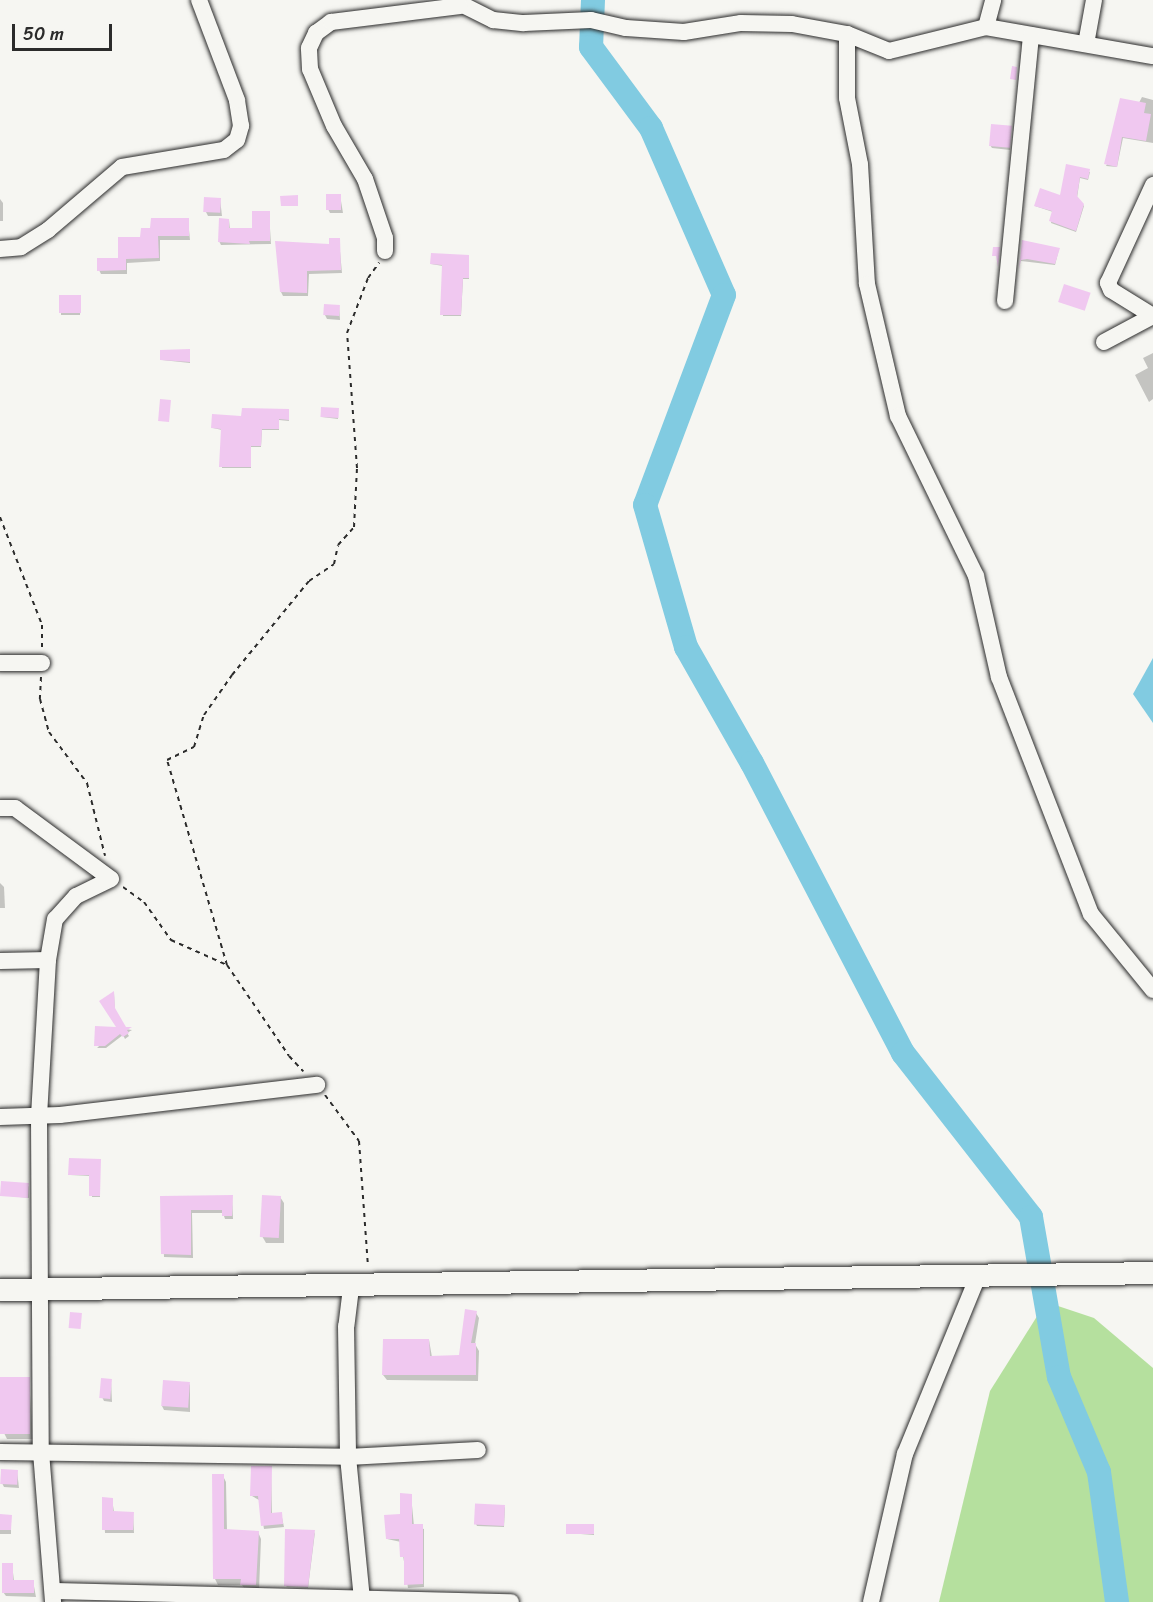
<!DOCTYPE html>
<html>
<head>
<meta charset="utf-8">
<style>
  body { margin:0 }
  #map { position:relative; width:1153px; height:1602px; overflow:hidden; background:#f6f6f2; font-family:Sriracha,sans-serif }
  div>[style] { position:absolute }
  .green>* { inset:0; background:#b5e09e }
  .water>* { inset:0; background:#81cbe1 }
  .shadow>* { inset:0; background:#0003; transform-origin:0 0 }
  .river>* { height:24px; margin:-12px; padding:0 12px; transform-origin:12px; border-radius:12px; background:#81cbe1 }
  .building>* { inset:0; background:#f0c8f0; transform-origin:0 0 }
  .path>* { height:2px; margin-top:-1px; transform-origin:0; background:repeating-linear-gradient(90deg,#2b2b2b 0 4.5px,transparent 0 9px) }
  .roads { filter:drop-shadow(0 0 2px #2b2b2b) drop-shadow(0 0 2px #2b2b2b) }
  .street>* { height:16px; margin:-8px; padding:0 8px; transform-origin:8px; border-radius:8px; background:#f6f6f2 }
  .secondary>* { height:22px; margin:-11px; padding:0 11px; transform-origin:11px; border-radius:11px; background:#f6f6f2 }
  span { translate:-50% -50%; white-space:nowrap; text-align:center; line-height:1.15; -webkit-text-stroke:4.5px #f6f6f2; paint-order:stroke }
  .scale { position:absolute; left:12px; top:24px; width:100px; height:27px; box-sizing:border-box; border:3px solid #2b2b2b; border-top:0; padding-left:8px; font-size:18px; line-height:21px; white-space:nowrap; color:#2b2b2b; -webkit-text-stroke:4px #f6f6f2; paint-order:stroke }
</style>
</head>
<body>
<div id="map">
  <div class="green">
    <i style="clip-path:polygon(1046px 1302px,1094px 1318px,1153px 1368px,1153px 1602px,939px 1602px,990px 1391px)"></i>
  </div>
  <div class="water">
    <i style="clip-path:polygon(1153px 658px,1153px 723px,1133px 694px)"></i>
  </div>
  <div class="shadow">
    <i style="clip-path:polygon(1142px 97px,1153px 100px,1153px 143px,1123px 138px,1117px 167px,1106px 166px)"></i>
    <i style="clip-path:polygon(1011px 127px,1010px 150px,992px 148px,990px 145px)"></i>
    <i style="clip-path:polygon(1067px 166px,1090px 172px,1088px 180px,1080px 178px,1077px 198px,1084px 206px,1076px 232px,1051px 223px,1053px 212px,1035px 206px,1061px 197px)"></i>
    <i style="clip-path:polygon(340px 195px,343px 213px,330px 213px,328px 209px)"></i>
    <i style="clip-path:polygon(0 199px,3px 203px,3px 221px,0 221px)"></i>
    <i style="clip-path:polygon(220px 199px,222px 216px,208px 216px,206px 212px)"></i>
    <i style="clip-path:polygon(269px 213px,271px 244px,221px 245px,219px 241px,229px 220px,230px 230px,253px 229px)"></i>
    <i style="clip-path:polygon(188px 220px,190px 240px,160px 240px,160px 261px,127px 263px,127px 274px,101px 274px,99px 270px,120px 260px,142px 238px)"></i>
    <i style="clip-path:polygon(339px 240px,342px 273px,309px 274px,308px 296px,283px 296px,281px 292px)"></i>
    <i style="clip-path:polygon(1023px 242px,1059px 249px,1055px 265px,1021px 261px)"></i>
    <i style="clip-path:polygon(468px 256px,469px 279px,463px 279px,461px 316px,443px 316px,443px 266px,431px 264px)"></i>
    <i style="clip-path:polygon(81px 297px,80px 315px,61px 315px,61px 313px)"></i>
    <i style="clip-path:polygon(339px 306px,340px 320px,327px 319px,325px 315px)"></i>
    <i style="clip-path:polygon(190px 351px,190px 363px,162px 360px)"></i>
    <i style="clip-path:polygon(1153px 353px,1153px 399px,1149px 402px,1135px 375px,1148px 368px,1143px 358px)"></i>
    <i style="clip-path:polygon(338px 409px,338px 419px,322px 417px)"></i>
    <i style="clip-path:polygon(288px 411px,289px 421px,279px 420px,279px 430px,262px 430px,261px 447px,251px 447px,251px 468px,222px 468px,222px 430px,213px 428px,243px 418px)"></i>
    <i style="clip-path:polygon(0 883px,4px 887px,5px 908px,0 908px)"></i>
    <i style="clip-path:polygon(114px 993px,115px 1012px,125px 1029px,132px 1030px,127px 1033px,129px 1036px,125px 1039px,123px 1035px,106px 1048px,97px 1048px,118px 1028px,101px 1001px)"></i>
    <i style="clip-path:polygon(100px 1160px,100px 1197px,92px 1197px,91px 1176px,70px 1175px)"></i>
    <i style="clip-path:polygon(29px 1186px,29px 1198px,1px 1195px)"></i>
    <i style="clip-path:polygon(232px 1196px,233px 1219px,225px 1219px,223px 1213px,192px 1213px,193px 1258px,164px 1257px,162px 1198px)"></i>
    <i style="clip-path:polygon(280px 1197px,284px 1203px,284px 1243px,266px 1243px,262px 1236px)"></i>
    <i style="clip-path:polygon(476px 1313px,479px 1318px,475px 1344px,479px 1351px,478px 1381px,387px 1380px,383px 1375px,429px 1340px,432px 1357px,460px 1357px)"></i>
    <i style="clip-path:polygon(29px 1378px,33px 1439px,7px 1439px,4px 1433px)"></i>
    <i style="clip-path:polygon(111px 1380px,112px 1402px,104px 1401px,102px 1397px)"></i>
    <i style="clip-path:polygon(190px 1384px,190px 1412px,164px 1410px,162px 1406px)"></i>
    <i style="clip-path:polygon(271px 1468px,272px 1514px,281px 1513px,284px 1527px,264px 1529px,259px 1500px,252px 1496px)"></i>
    <i style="clip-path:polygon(17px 1471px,19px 1488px,4px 1487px,2px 1483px)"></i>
    <i style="clip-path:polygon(223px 1476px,226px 1482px,227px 1531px,258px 1532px,261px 1539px,259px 1591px,246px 1591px,242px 1585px,218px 1585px,215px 1579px)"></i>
    <i style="clip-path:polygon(411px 1495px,414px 1526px,424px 1529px,424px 1587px,408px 1588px,401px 1542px,387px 1539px)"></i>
    <i style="clip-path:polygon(103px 1499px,112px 1499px,114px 1512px,133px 1513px,134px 1533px,105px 1533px)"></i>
    <i style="clip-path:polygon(505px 1507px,504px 1527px,477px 1526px,476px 1524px)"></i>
    <i style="left:0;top:1516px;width:11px;height:18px"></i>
    <i style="clip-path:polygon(594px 1525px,594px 1535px,567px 1533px)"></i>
    <i style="clip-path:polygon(315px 1532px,308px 1588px,287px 1587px,286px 1586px)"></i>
    <i style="clip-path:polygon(12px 1564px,14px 1581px,33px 1581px,36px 1597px,6px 1596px,3px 1592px)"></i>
  </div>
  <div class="river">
    <i style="left:593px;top:0;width:47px;rotate:92.4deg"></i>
    <i style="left:591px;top:47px;width:101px;rotate:53.5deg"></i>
    <i style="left:651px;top:128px;width:182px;rotate:66.4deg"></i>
    <i style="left:724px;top:295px;width:224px;rotate:110.6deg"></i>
    <i style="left:645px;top:505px;width:148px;rotate:73.9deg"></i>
    <i style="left:686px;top:647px;width:133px;rotate:60.4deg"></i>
    <i style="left:752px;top:763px;width:327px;rotate:62.5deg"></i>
    <i style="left:903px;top:1053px;width:208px;rotate:52deg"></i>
    <i style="left:1031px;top:1217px;width:162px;rotate:80.1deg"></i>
    <i style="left:1059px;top:1377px;width:103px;rotate:67.2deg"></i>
    <i style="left:1099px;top:1472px;width:131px;rotate:82.1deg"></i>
  </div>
  <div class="building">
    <i style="clip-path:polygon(1012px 66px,1017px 67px,1016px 80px,1010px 79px)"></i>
    <i style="clip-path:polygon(1120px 98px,1146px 103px,1144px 113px,1151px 114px,1146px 141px,1122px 137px,1117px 167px,1104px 164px)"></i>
    <i style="left:991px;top:124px;width:21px;height:22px;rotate:5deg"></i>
    <i style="clip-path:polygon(1066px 164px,1090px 169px,1088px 179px,1080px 177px,1077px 196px,1084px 204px,1076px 231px,1049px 221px,1052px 211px,1034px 206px,1040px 188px,1060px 195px)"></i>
    <i style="left:326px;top:194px;width:15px;height:16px"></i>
    <i style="clip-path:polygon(298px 195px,298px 206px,281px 206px,280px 196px)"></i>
    <i style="left:204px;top:197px;width:17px;height:15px;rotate:3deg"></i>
    <i style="clip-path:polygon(252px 211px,270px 211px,270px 241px,249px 241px,250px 244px,218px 242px,219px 218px,229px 219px,229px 228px,252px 228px)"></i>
    <i style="clip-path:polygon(151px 218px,189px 218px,189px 236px,158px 236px,159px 258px,126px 259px,126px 270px,97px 271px,97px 258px,118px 258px,118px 237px,140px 237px,141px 228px,150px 228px)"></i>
    <i style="clip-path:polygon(329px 238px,340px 238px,341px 270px,307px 271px,307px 293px,280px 292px,275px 241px,329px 244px)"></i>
    <i style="clip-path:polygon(1022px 240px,1060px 248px,1055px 264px,1027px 259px,1021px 260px,1019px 269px)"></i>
    <i style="clip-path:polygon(993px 247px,1000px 247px,998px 267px,996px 256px,992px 256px)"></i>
    <i style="clip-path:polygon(431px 253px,469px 255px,469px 278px,463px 278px,461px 315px,440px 315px,442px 265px,430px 264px)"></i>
    <i style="left:1064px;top:284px;width:28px;height:19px;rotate:18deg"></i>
    <i style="left:59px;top:295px;width:22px;height:18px"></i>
    <i style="left:324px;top:304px;width:16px;height:11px;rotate:4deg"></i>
    <i style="clip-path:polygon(190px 349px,190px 362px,160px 360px,160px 350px)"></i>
    <i style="left:160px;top:399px;width:11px;height:22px;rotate:5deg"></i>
    <i style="left:321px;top:407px;width:18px;height:10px;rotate:3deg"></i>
    <i style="clip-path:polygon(242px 408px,289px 409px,289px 420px,279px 419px,279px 429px,262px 429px,261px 446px,251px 446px,251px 467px,219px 467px,221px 429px,211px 428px,212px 414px,241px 416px)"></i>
    <i style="clip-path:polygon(114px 991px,115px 1008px,126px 1027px,132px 1027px,127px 1030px,129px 1033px,123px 1037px,120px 1034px,105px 1046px,94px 1046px,95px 1026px,116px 1027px,99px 1001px)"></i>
    <i style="clip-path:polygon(69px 1158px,101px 1159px,100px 1196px,89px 1196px,89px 1175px,68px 1175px)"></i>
    <i style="left:1px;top:1181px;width:28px;height:15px;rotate:4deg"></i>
    <i style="clip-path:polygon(233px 1195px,232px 1216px,222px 1216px,222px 1210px,191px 1210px,191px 1255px,161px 1254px,160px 1196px)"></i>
    <i style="left:262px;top:1195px;width:19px;height:42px;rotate:3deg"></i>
    <i style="clip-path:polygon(465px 1309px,477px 1311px,471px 1343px,476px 1343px,476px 1375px,382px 1375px,383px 1339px,429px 1339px,430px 1356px,459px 1355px)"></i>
    <i style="left:70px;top:1312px;width:12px;height:16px;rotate:5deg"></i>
    <i style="left:0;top:1377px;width:30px;height:57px"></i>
    <i style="left:101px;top:1378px;width:11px;height:20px;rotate:5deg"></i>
    <i style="left:163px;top:1380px;width:27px;height:26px;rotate:4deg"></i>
    <i style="clip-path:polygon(251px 1466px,272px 1466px,271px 1513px,282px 1512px,283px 1524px,261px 1526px,258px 1496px,250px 1496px)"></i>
    <i style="left:1px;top:1469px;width:17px;height:15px;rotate:3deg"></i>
    <i style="clip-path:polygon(212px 1474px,224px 1474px,224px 1529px,259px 1531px,256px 1585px,240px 1585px,241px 1579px,213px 1579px)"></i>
    <i style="clip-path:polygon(400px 1493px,412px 1494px,412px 1524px,423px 1524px,423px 1584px,404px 1585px,404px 1557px,400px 1557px,399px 1539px,386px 1539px,384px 1515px,400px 1514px)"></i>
    <i style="clip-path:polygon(102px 1497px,113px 1498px,113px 1511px,134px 1512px,133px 1530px,102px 1530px)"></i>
    <i style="left:505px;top:1505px;width:21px;height:30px;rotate:93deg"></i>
    <i style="clip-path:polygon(0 1514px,12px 1515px,11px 1530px,0 1530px)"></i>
    <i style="left:566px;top:1524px;width:28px;height:10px"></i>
    <i style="clip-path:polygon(285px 1529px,315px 1530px,308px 1587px,284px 1586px)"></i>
    <i style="clip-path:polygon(2px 1563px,13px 1563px,13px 1580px,34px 1580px,34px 1593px,2px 1593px)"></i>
  </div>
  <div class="path">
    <i style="left:0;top:517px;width:116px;rotate:68.7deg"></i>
    <i style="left:42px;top:625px;width:22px;rotate:90deg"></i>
    <i style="left:41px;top:677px;width:22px;rotate:93deg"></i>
    <i style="left:40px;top:699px;width:34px;rotate:75deg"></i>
    <i style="left:49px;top:732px;width:64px;rotate:53.3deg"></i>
    <i style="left:87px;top:783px;width:75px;rotate:76.1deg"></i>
    <i style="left:123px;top:887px;width:26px;rotate:36deg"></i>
    <i style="left:144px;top:902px;width:47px;rotate:54.6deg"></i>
    <i style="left:171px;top:940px;width:61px;rotate:24.1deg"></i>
    <i style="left:227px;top:965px;width:110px;rotate:55.7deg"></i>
    <i style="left:289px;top:1056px;width:21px;rotate:47deg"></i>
    <i style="left:227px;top:965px;width:214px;rotate:-106.3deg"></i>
    <i style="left:167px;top:760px;width:30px;rotate:-26deg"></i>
    <i style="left:194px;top:747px;width:34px;rotate:-73deg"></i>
    <i style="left:204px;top:715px;width:49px;rotate:-55deg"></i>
    <i style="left:232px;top:675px;width:122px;rotate:-50.7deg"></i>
    <i style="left:309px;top:581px;width:30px;rotate:-34deg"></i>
    <i style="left:334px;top:564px;width:19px;rotate:-78deg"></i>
    <i style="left:338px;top:545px;width:24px;rotate:-48deg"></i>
    <i style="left:354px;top:527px;width:59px;rotate:-87.1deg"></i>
    <i style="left:357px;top:468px;width:135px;rotate:-94.2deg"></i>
    <i style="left:347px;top:333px;width:59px;rotate:-69.1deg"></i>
    <i style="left:368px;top:278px;width:19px;rotate:-54deg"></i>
    <i style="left:325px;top:1095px;width:57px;rotate:53.5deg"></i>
    <i style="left:359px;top:1141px;width:126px;rotate:85.9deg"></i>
  </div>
  <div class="roads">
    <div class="street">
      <i style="left:453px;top:0;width:45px;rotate:26.6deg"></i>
      <i style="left:493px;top:20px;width:31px;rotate:6deg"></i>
      <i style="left:524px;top:23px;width:67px;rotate:-2.6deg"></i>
      <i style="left:591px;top:20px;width:36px;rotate:13deg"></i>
      <i style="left:626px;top:28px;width:58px;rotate:3.9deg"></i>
      <i style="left:684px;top:32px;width:58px;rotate:-9deg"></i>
      <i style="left:741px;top:23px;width:51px;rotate:1.1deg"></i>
      <i style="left:792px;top:24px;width:56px;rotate:10.3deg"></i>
      <i style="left:847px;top:34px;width:45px;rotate:22deg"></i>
      <i style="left:889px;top:51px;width:100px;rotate:-13.9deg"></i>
      <i style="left:986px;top:27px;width:169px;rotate:9.9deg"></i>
      <i style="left:986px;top:27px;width:28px;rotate:-75deg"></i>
      <i style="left:847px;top:34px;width:64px;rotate:90deg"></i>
      <i style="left:847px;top:98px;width:67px;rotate:78.9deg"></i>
      <i style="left:860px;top:164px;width:120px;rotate:86.7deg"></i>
      <i style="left:867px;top:284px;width:136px;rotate:76.8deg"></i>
      <i style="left:898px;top:416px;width:178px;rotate:64deg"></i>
      <i style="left:976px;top:576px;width:104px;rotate:77.2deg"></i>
      <i style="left:999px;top:677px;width:254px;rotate:68.8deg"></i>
      <i style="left:1091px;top:914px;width:98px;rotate:50.8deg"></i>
      <i style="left:1086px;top:44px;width:45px;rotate:-79.7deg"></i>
      <i style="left:0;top:249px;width:21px;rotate:-5deg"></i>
      <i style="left:21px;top:247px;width:32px;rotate:-32deg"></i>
      <i style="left:48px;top:230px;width:97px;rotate:-40.4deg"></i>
      <i style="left:122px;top:167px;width:103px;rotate:-9.5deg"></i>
      <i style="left:224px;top:150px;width:16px;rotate:-38deg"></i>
      <i style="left:237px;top:140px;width:15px;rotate:-74deg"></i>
      <i style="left:241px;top:126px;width:26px;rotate:-99deg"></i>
      <i style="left:237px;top:100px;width:107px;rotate:-110.8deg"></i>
      <i style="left:385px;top:251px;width:13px;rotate:-90deg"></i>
      <i style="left:385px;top:238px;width:62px;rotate:-108.7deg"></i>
      <i style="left:365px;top:179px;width:61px;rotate:-120.3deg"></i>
      <i style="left:334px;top:126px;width:62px;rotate:-112.8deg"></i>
      <i style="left:310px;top:69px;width:21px;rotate:-93deg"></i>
      <i style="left:309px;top:48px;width:17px;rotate:-65deg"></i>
      <i style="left:316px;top:33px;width:19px;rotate:-36deg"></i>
      <i style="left:331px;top:22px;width:130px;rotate:-7.1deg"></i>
      <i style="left:1005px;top:301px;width:267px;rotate:-84.4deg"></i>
      <i style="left:1153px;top:316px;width:49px;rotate:-148.2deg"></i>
      <i style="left:1111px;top:290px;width:8px;rotate:-113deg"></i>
      <i style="left:1108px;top:283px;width:108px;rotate:-65.3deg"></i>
      <i style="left:1104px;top:342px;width:55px;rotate:-28deg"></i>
      <i style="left:0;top:663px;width:42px"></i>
      <i style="left:0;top:808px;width:15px"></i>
      <i style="left:15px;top:808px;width:119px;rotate:36.5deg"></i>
      <i style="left:111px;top:879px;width:39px;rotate:154deg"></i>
      <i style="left:76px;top:896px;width:31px;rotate:132deg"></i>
      <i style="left:55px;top:919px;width:42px;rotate:99.7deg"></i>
      <i style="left:48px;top:960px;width:48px;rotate:178.8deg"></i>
      <i style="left:48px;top:960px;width:157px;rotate:93.3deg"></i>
      <i style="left:39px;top:1117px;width:335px;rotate:89.7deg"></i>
      <i style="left:41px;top:1452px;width:150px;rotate:85.4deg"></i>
      <i style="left:0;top:1117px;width:60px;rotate:-1.9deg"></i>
      <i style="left:60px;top:1115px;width:259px;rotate:-6.7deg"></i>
      <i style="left:351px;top:1288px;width:38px;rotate:97deg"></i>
      <i style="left:346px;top:1326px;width:131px;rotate:89.1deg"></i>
      <i style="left:348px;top:1457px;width:143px;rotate:84.4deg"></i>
      <i style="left:0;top:1452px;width:348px;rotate:0.8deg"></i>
      <i style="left:348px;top:1457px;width:130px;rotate:-3.1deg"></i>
      <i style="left:53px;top:1591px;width:458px;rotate:1.4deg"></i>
      <i style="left:871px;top:1602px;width:152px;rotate:-77.1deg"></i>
      <i style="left:905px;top:1454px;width:192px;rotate:-67.7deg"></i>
    </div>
    <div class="secondary">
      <i style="left:0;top:1290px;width:1153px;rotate:-0.84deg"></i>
    </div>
  </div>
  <div class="scale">50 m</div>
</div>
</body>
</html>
